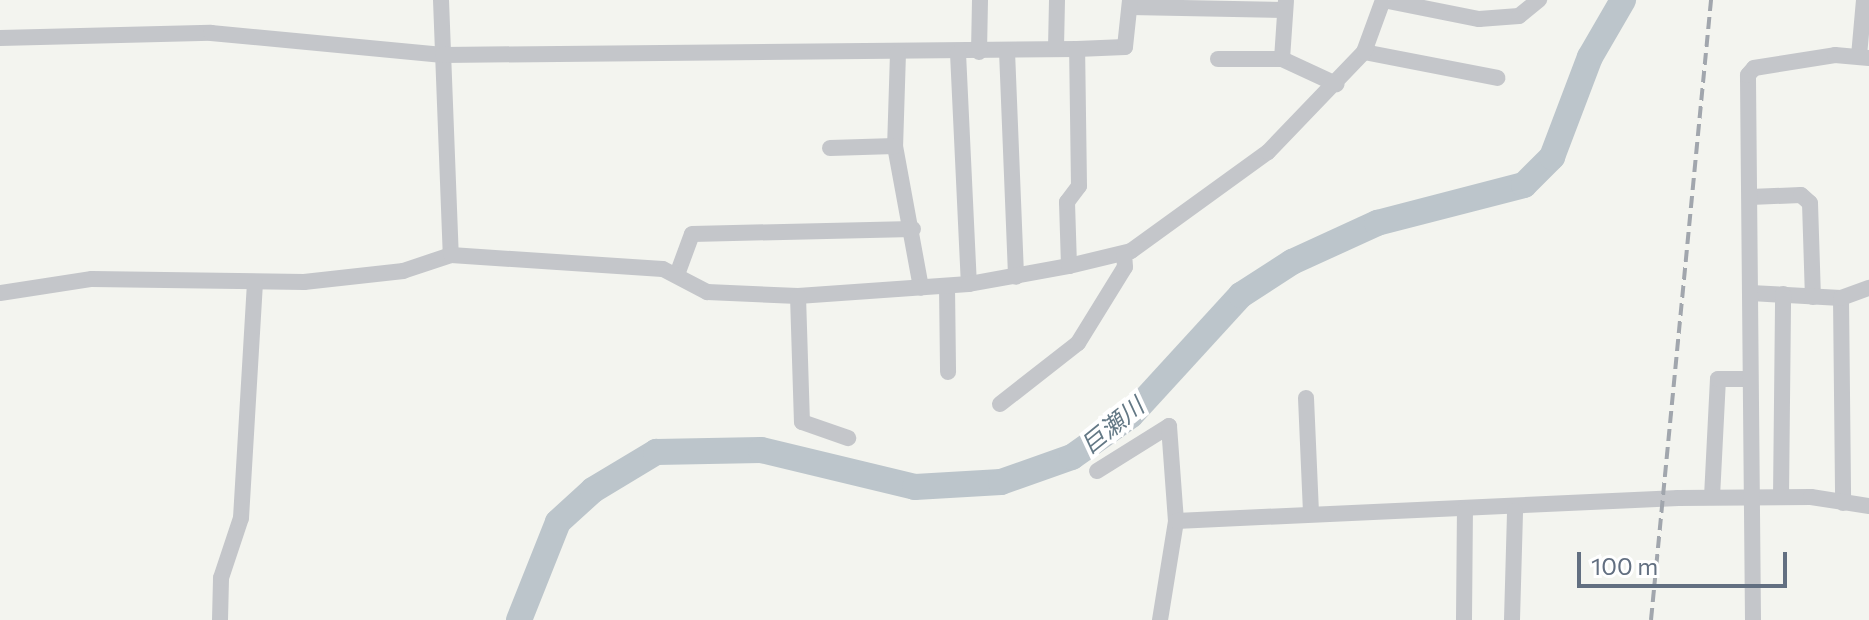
<!DOCTYPE html>
<html>
<head>
<meta charset="utf-8">
<style>
  body { margin:0 }
  #map { position:relative; width:1869px; height:620px; overflow:hidden; background:#f3f4ef; font-family:Commissioner,"Noto Sans JP",sans-serif }
  div>[style] { position:absolute }
  .river>* { height:26px; margin:-13px; padding:0 13px; transform-origin:13px; border-radius:13px; background:#bcc5cb }
  .street>* { height:16px; margin:-8px; padding:0 8px; transform-origin:8px; border-radius:8px; background:#c4c6ca }
  .rail>* { height:4px; margin-top:-2px; transform-origin:0; background:repeating-linear-gradient(90deg,#a1a6ad 0 12px,transparent 0 18px) }
  span { translate:-50% -50%; white-space:nowrap; text-align:center; line-height:1.15; -webkit-text-stroke:8px #fff; paint-order:stroke }
  .water-label { font-size:24px; color:#637885; font-style:italic }
  .scale { position:absolute; left:1577px; top:552px; width:210px; height:36px; box-sizing:border-box; border:4px solid #626f81; border-top:0; padding-left:10px; font-size:24px; line-height:28px; white-space:nowrap; color:#626f81; -webkit-text-stroke:6px #fff; paint-order:stroke }
</style>
</head>
<body>
<div id="map">
  <div class="river">
    <i style="left:519px;top:620px;width:105px;rotate:-68.3deg"></i>
    <i style="left:558px;top:522px;width:47px;rotate:-42.4deg"></i>
    <i style="left:593px;top:490px;width:74px;rotate:-31.1deg"></i>
    <i style="left:656px;top:452px;width:105px;rotate:-1.1deg"></i>
    <i style="left:761px;top:450px;width:158px;rotate:13.5deg"></i>
    <i style="left:915px;top:487px;width:86px;rotate:-3.3deg"></i>
    <i style="left:1001px;top:482px;width:75px;rotate:-19.4deg"></i>
    <i style="left:1072px;top:457px;width:72px;rotate:-35.4deg"></i>
    <i style="left:1131px;top:415px;width:163px;rotate:-47.5deg"></i>
    <i style="left:1241px;top:295px;width:61px;rotate:-32.9deg"></i>
    <i style="left:1292px;top:262px;width:94px;rotate:-24.6deg"></i>
    <i style="left:1377px;top:223px;width:152px;rotate:-14.5deg"></i>
    <i style="left:1524px;top:185px;width:40px;rotate:-45deg"></i>
    <i style="left:1552px;top:157px;width:107px;rotate:-69.2deg"></i>
    <i style="left:1590px;top:57px;width:66px;rotate:-59.9deg"></i>
  </div>
  <div class="street">
    <i style="left:441px;top:0;width:255px;rotate:87.8deg"></i>
    <i style="left:1383px;top:0;width:98px;rotate:11.2deg"></i>
    <i style="left:1479px;top:19px;width:40px;rotate:-4.3deg"></i>
    <i style="left:1519px;top:16px;width:26px;rotate:-39deg"></i>
    <i style="left:1130px;top:7px;width:155px;rotate:1.1deg"></i>
    <i style="left:0;top:38px;width:211px;rotate:-1.4deg"></i>
    <i style="left:211px;top:33px;width:233px;rotate:5.4deg"></i>
    <i style="left:443px;top:55px;width:634px;rotate:-0.54deg"></i>
    <i style="left:1077px;top:49px;width:48px;rotate:-2.4deg"></i>
    <i style="left:1125px;top:47px;width:47px;rotate:-83.9deg"></i>
    <i style="left:1056px;top:48px;width:48px;rotate:-88.8deg"></i>
    <i style="left:1007px;top:51px;width:226px;rotate:87.7deg"></i>
    <i style="left:979px;top:52px;width:52px;rotate:-88.9deg"></i>
    <i style="left:1364px;top:52px;width:136px;rotate:11deg"></i>
    <i style="left:898px;top:53px;width:93px;rotate:91.8deg"></i>
    <i style="left:895px;top:146px;width:144px;rotate:79.6deg"></i>
    <i style="left:958px;top:53px;width:231px;rotate:87.3deg"></i>
    <i style="left:1859px;top:56px;width:56px;rotate:-84.9deg"></i>
    <i style="left:1218px;top:59px;width:64px"></i>
    <i style="left:1282px;top:59px;width:60px;rotate:24.8deg"></i>
    <i style="left:1282px;top:59px;width:58px;rotate:-86.1deg"></i>
    <i style="left:830px;top:148px;width:65px;rotate:-1.8deg"></i>
    <i style="left:1750px;top:197px;width:51px;rotate:-2.2deg"></i>
    <i style="left:1801px;top:195px;width:12px;rotate:42deg"></i>
    <i style="left:1810px;top:203px;width:94px;rotate:88.2deg"></i>
    <i style="left:1069px;top:266px;width:64px;rotate:-91.8deg"></i>
    <i style="left:1067px;top:202px;width:20px;rotate:-53deg"></i>
    <i style="left:1079px;top:186px;width:137px;rotate:-90.8deg"></i>
    <i style="left:678px;top:272px;width:40px;rotate:-69.8deg"></i>
    <i style="left:692px;top:234px;width:221px;rotate:-1.3deg"></i>
    <i style="left:947px;top:286px;width:86px;rotate:89.3deg"></i>
    <i style="left:0;top:293px;width:93px;rotate:-8.7deg"></i>
    <i style="left:92px;top:279px;width:212px;rotate:0.8deg"></i>
    <i style="left:304px;top:282px;width:100px;rotate:-6.3deg"></i>
    <i style="left:403px;top:271px;width:51px;rotate:-18.4deg"></i>
    <i style="left:451px;top:255px;width:212px;rotate:3.8deg"></i>
    <i style="left:663px;top:269px;width:50px;rotate:27.6deg"></i>
    <i style="left:707px;top:292px;width:91px;rotate:2.5deg"></i>
    <i style="left:798px;top:296px;width:171px;rotate:-4deg"></i>
    <i style="left:969px;top:284px;width:102px;rotate:-10.2deg"></i>
    <i style="left:1069px;top:266px;width:64px;rotate:-13.6deg"></i>
    <i style="left:1131px;top:251px;width:169px;rotate:-35.9deg"></i>
    <i style="left:1268px;top:152px;width:139px;rotate:-46.2deg"></i>
    <i style="left:1364px;top:52px;width:55px;rotate:-69.9deg"></i>
    <i style="left:1751px;top:293px;width:90px;rotate:3.2deg"></i>
    <i style="left:1841px;top:298px;width:205px;rotate:89.4deg"></i>
    <i style="left:798px;top:296px;width:126px;rotate:88.2deg"></i>
    <i style="left:802px;top:422px;width:49px;rotate:19.2deg"></i>
    <i style="left:1841px;top:298px;width:30px;rotate:-20deg"></i>
    <i style="left:1306px;top:398px;width:115px;rotate:87.5deg"></i>
    <i style="left:1000px;top:404px;width:99px;rotate:-38deg"></i>
    <i style="left:1078px;top:343px;width:89px;rotate:-58.3deg"></i>
    <i style="left:1125px;top:267px;width:13px;rotate:-94deg"></i>
    <i style="left:1097px;top:471px;width:85px;rotate:-32deg"></i>
    <i style="left:1169px;top:426px;width:95px;rotate:85.8deg"></i>
    <i style="left:1712px;top:497px;width:118px;rotate:-87.1deg"></i>
    <i style="left:1718px;top:379px;width:32px"></i>
    <i style="left:1781px;top:497px;width:203px;rotate:-89.4deg"></i>
    <i style="left:220px;top:620px;width:42px;rotate:-88.6deg"></i>
    <i style="left:221px;top:578px;width:63px;rotate:-71.6deg"></i>
    <i style="left:241px;top:518px;width:236px;rotate:-86.6deg"></i>
    <i style="left:1160px;top:620px;width:100px;rotate:-80.8deg"></i>
    <i style="left:1176px;top:521px;width:503px;rotate:-2.62deg"></i>
    <i style="left:1678px;top:498px;width:133px;rotate:-0.4deg"></i>
    <i style="left:1811px;top:497px;width:59px;rotate:8.8deg"></i>
    <i style="left:1464px;top:620px;width:110px;rotate:-89.5deg"></i>
    <i style="left:1512px;top:620px;width:109px;rotate:-88.4deg"></i>
    <i style="left:1753px;top:620px;width:545px;rotate:-90.53deg"></i>
    <i style="left:1748px;top:75px;width:9px;rotate:-49deg"></i>
    <i style="left:1754px;top:68px;width:82px;rotate:-9.1deg"></i>
    <i style="left:1835px;top:55px;width:34px;rotate:5deg"></i>
  </div>
  <div class="rail">
    <i style="left:1651px;top:620px;width:623px;rotate:-84.47deg"></i>
  </div>
  <div class="water-label">
    <span style="left:1112px;top:425px;rotate:-39deg">巨瀬川</span>
  </div>
  <div class="scale">100 m</div>
</div>
</body>
</html>
